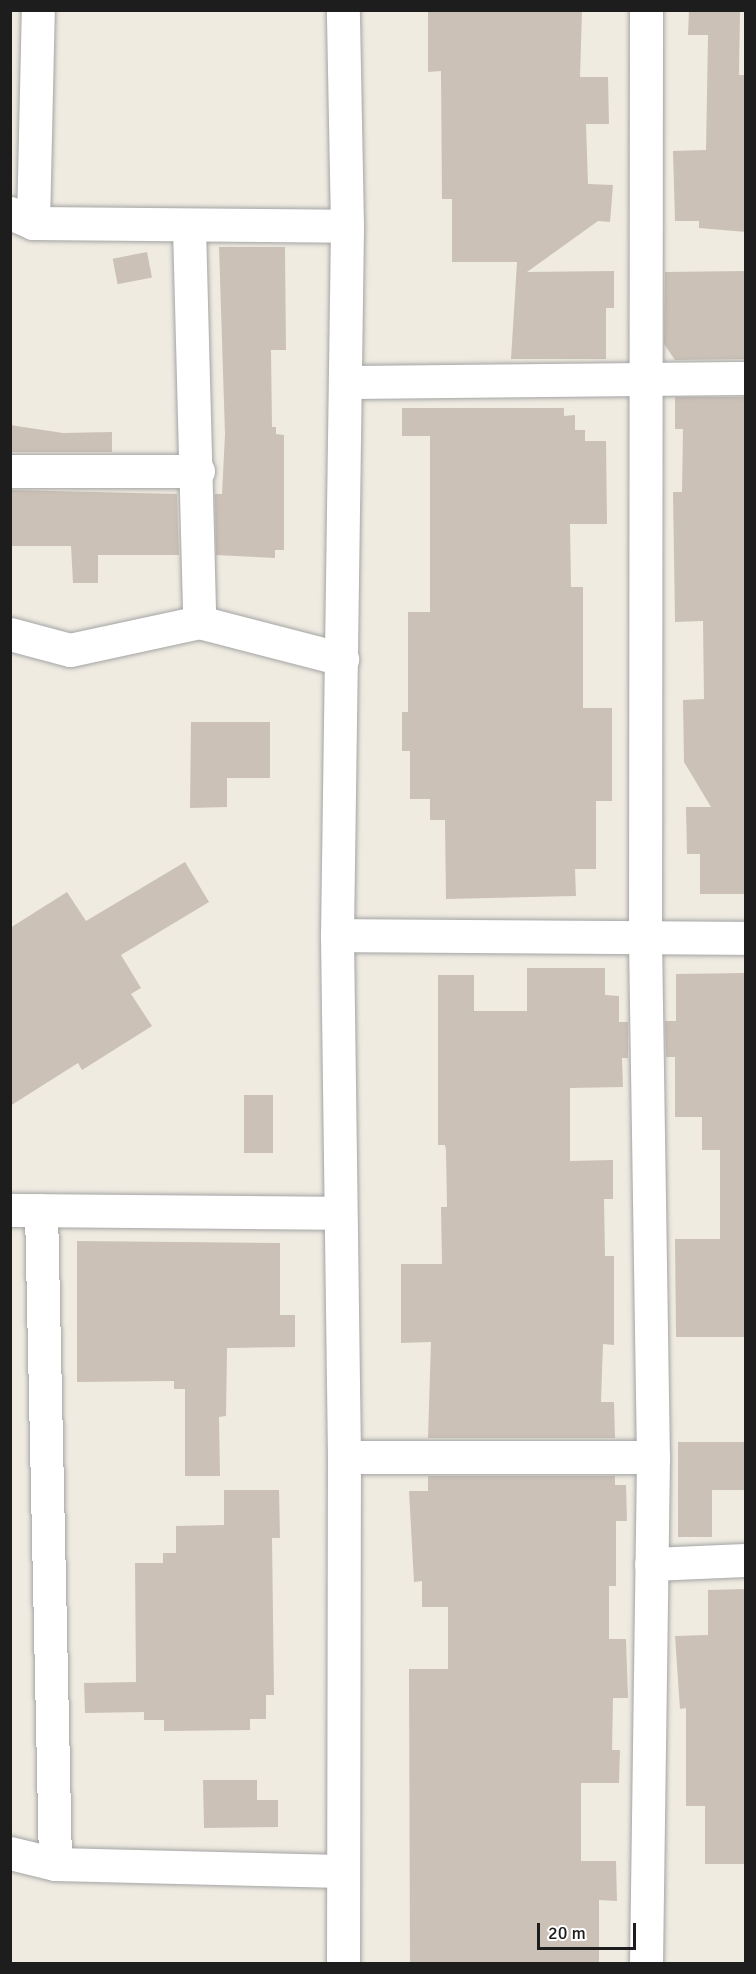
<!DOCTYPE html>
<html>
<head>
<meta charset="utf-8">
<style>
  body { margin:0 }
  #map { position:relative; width:756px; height:1974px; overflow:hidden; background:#efebe1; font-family:Signika,sans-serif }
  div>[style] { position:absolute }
  .building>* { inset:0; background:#cbc1b7; transform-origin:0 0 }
  .roads { filter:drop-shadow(0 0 2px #a4a4a4) drop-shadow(0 0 2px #a4a4a4) }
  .minor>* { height:33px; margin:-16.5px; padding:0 16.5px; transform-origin:16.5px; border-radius:16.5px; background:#fff }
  span { translate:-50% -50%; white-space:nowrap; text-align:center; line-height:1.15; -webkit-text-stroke:5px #fff; paint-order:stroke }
  .frame { position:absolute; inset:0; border:12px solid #1d1d1d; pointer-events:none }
  .scale { position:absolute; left:537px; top:1923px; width:99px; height:27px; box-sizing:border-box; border:3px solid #1d1d1d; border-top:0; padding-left:8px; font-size:18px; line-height:21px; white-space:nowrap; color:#1d1d1d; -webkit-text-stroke:4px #fff; paint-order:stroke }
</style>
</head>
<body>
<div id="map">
  <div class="building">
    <i style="clip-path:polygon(428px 10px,582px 10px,580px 77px,608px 77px,609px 124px,586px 124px,588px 184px,613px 185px,610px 222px,598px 221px,527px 272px,614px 271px,614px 308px,606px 308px,606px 359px,511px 359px,517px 262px,452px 262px,452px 199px,442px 199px,441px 71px,428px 72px)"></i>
    <i style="clip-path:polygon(689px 10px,740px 10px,739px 75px,746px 75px,746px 232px,699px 228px,699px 221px,675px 221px,673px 151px,706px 150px,708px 35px,688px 35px)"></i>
    <i style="clip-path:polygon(219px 247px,285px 247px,286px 350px,271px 350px,272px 427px,276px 427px,276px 434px,284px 435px,284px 550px,275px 550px,275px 558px,216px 555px,215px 494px,222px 494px,225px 434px)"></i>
    <i style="left:147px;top:252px;width:26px;height:35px;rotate:79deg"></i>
    <i style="clip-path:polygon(746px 271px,746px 359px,675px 360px,664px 344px,665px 272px)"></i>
    <i style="clip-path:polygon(675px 397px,746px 397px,746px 894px,700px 894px,700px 854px,687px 854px,686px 807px,711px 807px,684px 762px,683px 700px,704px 699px,703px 621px,675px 622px,673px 492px,682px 492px,683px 429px,675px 429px)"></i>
    <i style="clip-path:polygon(402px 408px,564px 408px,564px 416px,575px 415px,575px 430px,585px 430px,585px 441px,606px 441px,607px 524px,570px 524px,571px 587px,583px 587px,583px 708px,612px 708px,612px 801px,596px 801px,596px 869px,575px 869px,576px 896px,446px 899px,445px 820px,430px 820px,430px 799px,410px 799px,410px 751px,402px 751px,402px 712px,408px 712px,408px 612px,430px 612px,430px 436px,402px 436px)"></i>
    <i style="clip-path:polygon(10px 425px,63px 433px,112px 432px,112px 452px,10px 452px)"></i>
    <i style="clip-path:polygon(10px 490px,177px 494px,179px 555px,98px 555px,98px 583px,73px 583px,71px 546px,10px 546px)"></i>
    <i style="clip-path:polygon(191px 722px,270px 722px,270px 778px,227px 778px,227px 807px,190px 808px)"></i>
    <i style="clip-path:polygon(185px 862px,209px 902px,121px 955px,141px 988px,131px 994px,152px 1026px,82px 1070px,78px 1063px,10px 1106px,10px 928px,67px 892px,86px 921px)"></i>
    <i style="clip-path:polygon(527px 968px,605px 968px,605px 995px,619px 996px,619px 1022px,628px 1022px,628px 1058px,622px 1058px,623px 1087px,570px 1088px,570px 1161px,613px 1160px,613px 1199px,604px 1199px,605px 1256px,614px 1256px,614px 1345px,603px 1344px,601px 1402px,614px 1402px,615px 1438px,428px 1438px,431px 1342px,401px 1343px,401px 1264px,442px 1264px,441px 1207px,447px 1207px,446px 1150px,445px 1145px,438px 1145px,438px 975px,474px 975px,474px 1011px,527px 1011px)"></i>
    <i style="clip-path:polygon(746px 973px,745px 1337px,676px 1337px,675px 1239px,720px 1239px,720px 1150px,702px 1150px,702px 1117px,675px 1117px,675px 1057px,666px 1057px,665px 1021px,676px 1021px,676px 974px)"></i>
    <i style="left:244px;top:1095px;width:29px;height:58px"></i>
    <i style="clip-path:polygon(77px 1241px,280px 1243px,280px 1315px,295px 1315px,295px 1347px,227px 1348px,226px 1416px,219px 1417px,220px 1476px,185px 1476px,185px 1389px,174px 1389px,174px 1381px,77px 1382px)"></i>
    <i style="clip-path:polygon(678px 1442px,746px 1442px,746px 1490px,712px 1490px,712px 1537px,678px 1537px)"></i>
    <i style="clip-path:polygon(428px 1476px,615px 1476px,615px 1485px,626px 1485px,627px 1521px,616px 1521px,616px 1586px,609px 1586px,609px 1639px,626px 1639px,628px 1698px,613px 1698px,612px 1750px,620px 1750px,619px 1783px,581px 1783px,581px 1861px,616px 1861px,617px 1901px,599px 1900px,599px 1962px,410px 1964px,409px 1669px,448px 1669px,448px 1607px,422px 1607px,422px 1581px,414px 1582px,409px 1491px,428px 1491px)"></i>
    <i style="clip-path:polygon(224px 1490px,279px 1490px,280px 1538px,272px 1538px,274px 1695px,266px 1695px,266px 1719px,250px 1719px,250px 1730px,164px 1731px,164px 1720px,144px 1720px,144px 1712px,85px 1713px,84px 1683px,136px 1682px,135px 1563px,163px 1563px,163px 1553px,176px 1553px,176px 1526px,224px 1525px)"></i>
    <i style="clip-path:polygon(746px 1589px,746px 1864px,705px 1864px,705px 1806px,686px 1806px,686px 1708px,680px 1709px,675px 1636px,708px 1635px,708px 1590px)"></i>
    <i style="clip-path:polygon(203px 1780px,257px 1780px,257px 1800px,278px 1800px,278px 1827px,204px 1828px)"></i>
  </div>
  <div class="roads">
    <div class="minor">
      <i style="left:646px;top:10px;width:929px;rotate:90.06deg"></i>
      <i style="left:645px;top:939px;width:518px;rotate:89.12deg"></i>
      <i style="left:653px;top:1457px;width:507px;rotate:90.79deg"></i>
      <i style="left:10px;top:213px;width:25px;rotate:23deg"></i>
      <i style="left:33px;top:223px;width:314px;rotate:0.5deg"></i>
      <i style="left:33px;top:223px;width:213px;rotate:-88.7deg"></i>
      <i style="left:189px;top:227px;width:395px;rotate:88.5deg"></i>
      <i style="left:345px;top:382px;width:401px;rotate:-0.6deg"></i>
      <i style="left:10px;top:471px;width:188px"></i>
      <i style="left:10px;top:634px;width:62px;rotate:14.9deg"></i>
      <i style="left:70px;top:650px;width:132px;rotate:-12.2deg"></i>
      <i style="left:199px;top:622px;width:148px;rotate:14.5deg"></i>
      <i style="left:337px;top:935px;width:409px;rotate:0.4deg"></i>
      <i style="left:10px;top:1210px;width:330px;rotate:0.5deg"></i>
      <i style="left:41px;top:1210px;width:654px;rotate:88.77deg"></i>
      <i style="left:344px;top:1457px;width:309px"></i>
      <i style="left:651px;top:1564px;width:95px;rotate:-2.4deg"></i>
      <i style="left:10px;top:1853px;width:46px;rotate:13.7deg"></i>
      <i style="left:55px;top:1864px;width:286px;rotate:1.4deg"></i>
      <i style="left:343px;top:1964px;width:507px;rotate:-89.89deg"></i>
      <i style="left:344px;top:1457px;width:522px;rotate:-90.77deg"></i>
      <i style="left:337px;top:935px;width:709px;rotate:-89.19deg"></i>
      <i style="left:347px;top:226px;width:216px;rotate:-91.1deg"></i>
    </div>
  </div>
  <div class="frame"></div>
  <div class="scale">20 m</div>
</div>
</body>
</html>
